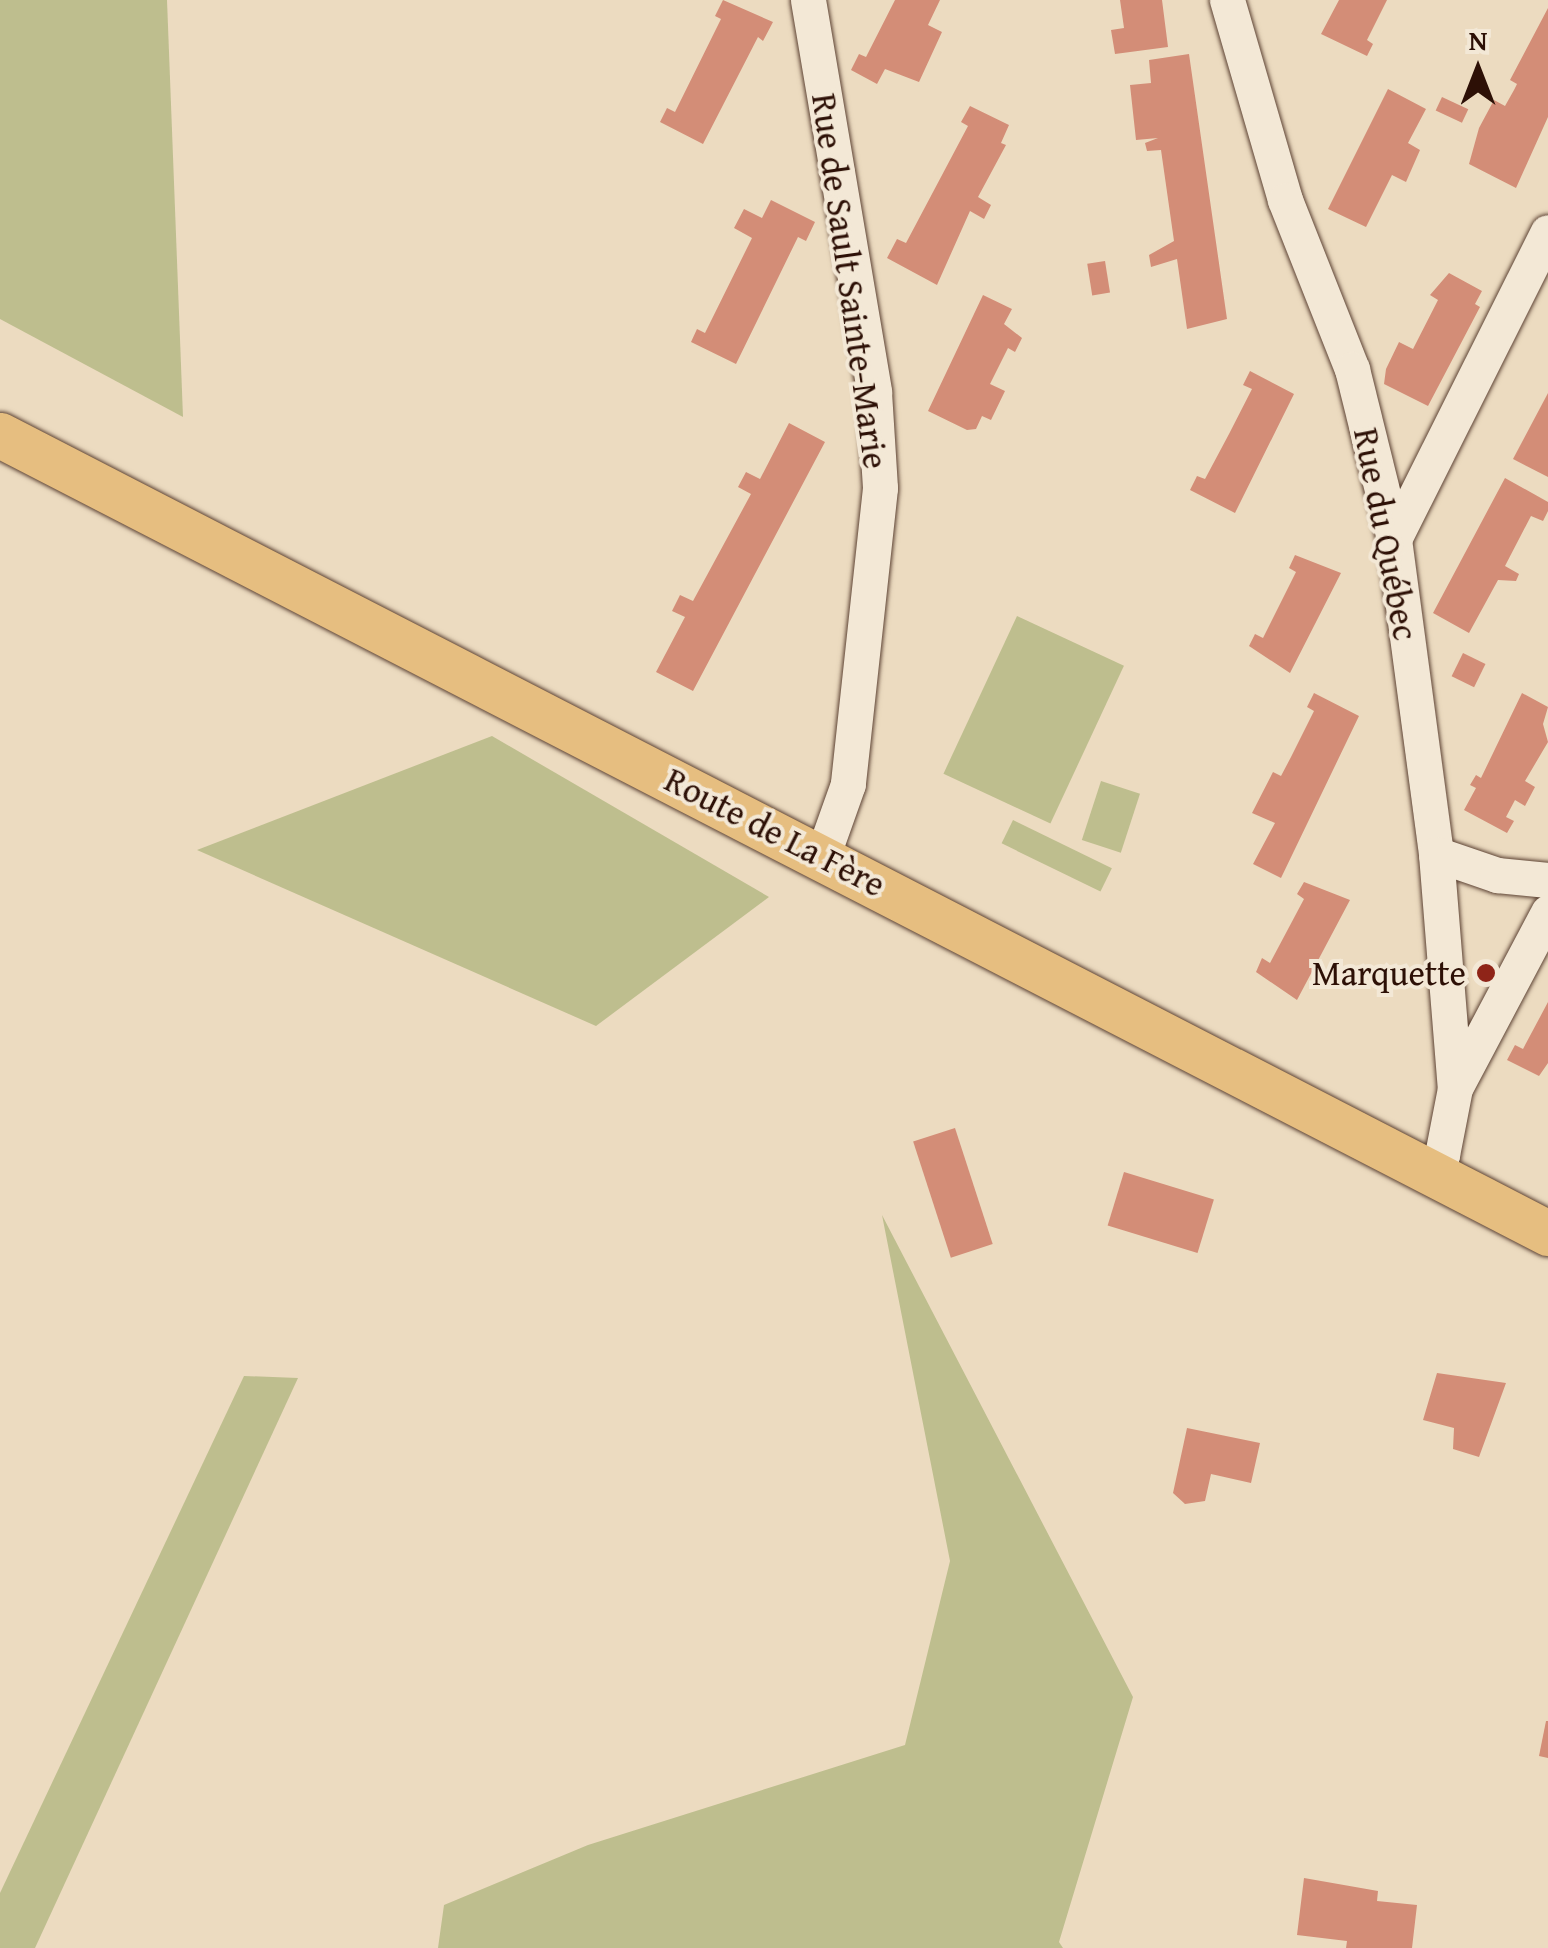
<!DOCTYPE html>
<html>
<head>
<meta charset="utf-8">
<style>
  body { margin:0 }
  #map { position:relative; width:1548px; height:1948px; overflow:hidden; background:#ecdbc0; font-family:"Gentium Book Plus",serif }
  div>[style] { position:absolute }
  .green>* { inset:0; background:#bebe8e; transform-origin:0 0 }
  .building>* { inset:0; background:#d38d77; transform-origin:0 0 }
  .roads { filter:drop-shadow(0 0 2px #5d4334) drop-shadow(0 0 2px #5d4334) }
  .minor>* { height:35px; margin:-17.5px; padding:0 17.5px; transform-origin:17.5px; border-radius:17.5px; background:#f3e8d6 }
  .major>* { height:45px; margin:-22.5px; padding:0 22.5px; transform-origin:22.5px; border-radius:22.5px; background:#e6be80 }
  .dots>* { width:28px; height:28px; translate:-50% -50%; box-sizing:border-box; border:5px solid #f3e8d6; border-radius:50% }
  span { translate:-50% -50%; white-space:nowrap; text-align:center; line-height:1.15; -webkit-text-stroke:8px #f3e8d6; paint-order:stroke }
  .street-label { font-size:35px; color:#2d1006 }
  .poi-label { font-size:35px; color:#2d1006 }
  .right { translate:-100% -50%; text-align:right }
  .north { position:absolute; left:1428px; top:20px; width:100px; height:100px; -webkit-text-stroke:8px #f3e8d6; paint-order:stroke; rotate:0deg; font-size:28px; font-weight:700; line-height:40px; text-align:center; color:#2d1006 }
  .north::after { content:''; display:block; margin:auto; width:35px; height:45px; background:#2d1006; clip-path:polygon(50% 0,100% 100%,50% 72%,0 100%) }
</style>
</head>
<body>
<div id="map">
  <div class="green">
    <i style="clip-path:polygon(0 0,167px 0,183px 417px,0 319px)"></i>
    <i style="left:1017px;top:616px;width:118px;height:174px;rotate:25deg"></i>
    <i style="clip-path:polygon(492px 736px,769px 897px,596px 1026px,197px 850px)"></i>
    <i style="left:1101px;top:781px;width:41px;height:62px;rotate:18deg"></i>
    <i style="left:1013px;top:820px;width:110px;height:26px;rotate:26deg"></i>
    <i style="clip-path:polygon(882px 1215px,1133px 1697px,1059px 1942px,1063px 1948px,438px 1948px,444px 1905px,588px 1845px,905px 1745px,950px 1561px)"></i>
    <i style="clip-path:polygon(244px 1376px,298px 1378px,35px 1948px,0 1948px,0 1893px)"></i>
  </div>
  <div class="building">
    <i style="clip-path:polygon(723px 0,773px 22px,763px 41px,758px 37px,703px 144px,660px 122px,667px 108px,675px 112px,721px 19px,715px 16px)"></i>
    <i style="clip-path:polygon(895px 0,940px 0,928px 25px,942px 32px,919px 82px,885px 69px,877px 84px,851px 70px,859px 54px,866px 57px)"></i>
    <i style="clip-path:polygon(1120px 0,1162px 0,1168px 47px,1115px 54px,1111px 30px,1124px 28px)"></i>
    <i style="clip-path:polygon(1339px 0,1387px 0,1367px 40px,1373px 44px,1367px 56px,1321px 34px)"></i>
    <i style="clip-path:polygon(1548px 8px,1548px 117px,1516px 188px,1469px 164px,1479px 128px,1494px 100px,1505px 106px,1514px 90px,1517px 84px,1510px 80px)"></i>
    <i style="clip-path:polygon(1189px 54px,1227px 319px,1187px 329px,1177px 259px,1151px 267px,1149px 255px,1174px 241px,1161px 150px,1147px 151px,1145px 143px,1158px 138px,1136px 140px,1130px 85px,1151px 83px,1149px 60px)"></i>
    <i style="clip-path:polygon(1388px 89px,1426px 109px,1408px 143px,1420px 150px,1406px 182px,1392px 175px,1366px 227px,1328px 209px)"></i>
    <i style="left:1442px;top:97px;width:29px;height:15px;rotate:25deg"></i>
    <i style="clip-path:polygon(970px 106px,1009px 125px,1001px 143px,1006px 145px,978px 197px,991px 205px,984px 219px,970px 211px,937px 285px,887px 258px,897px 239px,906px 243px,968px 126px,961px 122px)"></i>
    <i style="clip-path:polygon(771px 200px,815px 222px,806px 241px,798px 237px,736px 364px,691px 342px,697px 329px,705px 333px,752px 238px,734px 228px,744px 209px,762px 218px)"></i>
    <i style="left:1105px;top:261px;width:32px;height:18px;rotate:81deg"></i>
    <i style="clip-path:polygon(1449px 273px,1482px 291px,1475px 304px,1480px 307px,1428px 406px,1384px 384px,1386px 369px,1399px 342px,1413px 349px,1438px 300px,1430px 295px)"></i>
    <i style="clip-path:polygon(983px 295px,1012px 309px,1004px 324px,1022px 338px,1015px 352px,1008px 348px,990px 384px,1005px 391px,991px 420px,982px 416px,976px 429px,967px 430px,928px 411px)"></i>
    <i style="clip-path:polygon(1250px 371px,1294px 394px,1235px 513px,1190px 490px,1197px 476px,1205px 479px,1229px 434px,1252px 389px,1243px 385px)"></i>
    <i style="clip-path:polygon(1548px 393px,1548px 477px,1513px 459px)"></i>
    <i style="clip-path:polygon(789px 423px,825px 442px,693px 691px,656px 672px,685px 617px,672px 611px,680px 595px,693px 601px,751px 494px,738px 487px,746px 472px,760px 479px)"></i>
    <i style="clip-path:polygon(1505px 478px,1548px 502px,1548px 511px,1543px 521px,1531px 516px,1505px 566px,1519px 574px,1516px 581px,1498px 580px,1469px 633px,1433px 613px)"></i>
    <i style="clip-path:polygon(1295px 555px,1341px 573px,1290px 673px,1249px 646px,1255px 634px,1263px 638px,1296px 572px,1289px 568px)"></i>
    <i style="left:1463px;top:653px;width:25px;height:26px;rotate:26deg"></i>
    <i style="clip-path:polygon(1314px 693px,1359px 716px,1281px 878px,1253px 864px,1275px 823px,1252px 813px,1273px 772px,1281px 776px,1291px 757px,1314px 711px,1307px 707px)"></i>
    <i style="clip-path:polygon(1522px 693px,1548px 707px,1543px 724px,1548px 742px,1525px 781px,1535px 787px,1525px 806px,1515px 800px,1506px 817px,1514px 821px,1507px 833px,1464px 810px,1476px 788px,1470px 785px,1476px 775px,1481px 778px)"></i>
    <i style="clip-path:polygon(1304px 882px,1350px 900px,1297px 1000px,1256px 972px,1262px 958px,1270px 963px,1304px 899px,1297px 894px)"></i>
    <i style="clip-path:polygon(1548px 1002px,1548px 1063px,1539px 1076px,1507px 1060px,1515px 1045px,1523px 1049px)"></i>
    <i style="left:955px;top:1128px;width:122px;height:44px;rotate:72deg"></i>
    <i style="left:1124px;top:1172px;width:94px;height:56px;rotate:17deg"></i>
    <i style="clip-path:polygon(1437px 1373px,1506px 1383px,1479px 1457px,1453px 1449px,1454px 1428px,1423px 1420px)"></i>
    <i style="clip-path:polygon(1187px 1428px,1260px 1443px,1251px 1483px,1211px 1474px,1205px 1501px,1185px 1504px,1173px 1493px)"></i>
    <i style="clip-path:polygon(1546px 1721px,1548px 1721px,1548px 1758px,1539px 1756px)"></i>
    <i style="clip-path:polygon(1304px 1878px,1378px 1891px,1377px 1901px,1417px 1905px,1412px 1948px,1346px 1948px,1347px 1941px,1297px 1935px)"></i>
  </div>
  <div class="roads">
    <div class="minor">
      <i style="left:808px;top:0;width:398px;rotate:80.4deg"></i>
      <i style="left:874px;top:392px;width:96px;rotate:86.4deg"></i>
      <i style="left:880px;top:488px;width:298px;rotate:96.2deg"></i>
      <i style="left:848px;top:784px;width:77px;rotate:109.6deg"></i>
      <i style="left:1227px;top:0;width:208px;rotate:73.8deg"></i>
      <i style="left:1285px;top:200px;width:182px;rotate:68.4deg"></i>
      <i style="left:1352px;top:369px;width:175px;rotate:76.1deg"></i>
      <i style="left:1394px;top:539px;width:318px;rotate:82.4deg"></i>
      <i style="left:1436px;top:854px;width:235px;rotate:85.4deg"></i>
      <i style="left:1394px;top:539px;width:343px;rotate:-63.4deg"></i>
      <i style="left:1436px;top:854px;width:65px;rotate:19deg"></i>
      <i style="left:1497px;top:875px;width:51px;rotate:5.6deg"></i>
      <i style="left:1432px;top:1173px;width:21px;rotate:-61deg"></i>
      <i style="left:1442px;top:1155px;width:68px;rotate:-79deg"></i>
      <i style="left:1455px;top:1088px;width:199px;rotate:-62.1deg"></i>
    </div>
    <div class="major">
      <i style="left:0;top:435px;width:1742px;rotate:27.27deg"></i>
    </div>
  </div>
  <div class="dots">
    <i style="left:1486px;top:973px;background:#8f2418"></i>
  </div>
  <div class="street-label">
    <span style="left:850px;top:281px;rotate:82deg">Rue de Sault Sainte-Marie</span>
    <span style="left:1386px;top:534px;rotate:79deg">Rue du Québec</span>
    <span style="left:775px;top:832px;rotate:27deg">Route de La Fère</span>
  </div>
  <div class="poi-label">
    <span class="right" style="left:1466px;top:973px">Marquette</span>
  </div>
  <div class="north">N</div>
</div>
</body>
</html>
